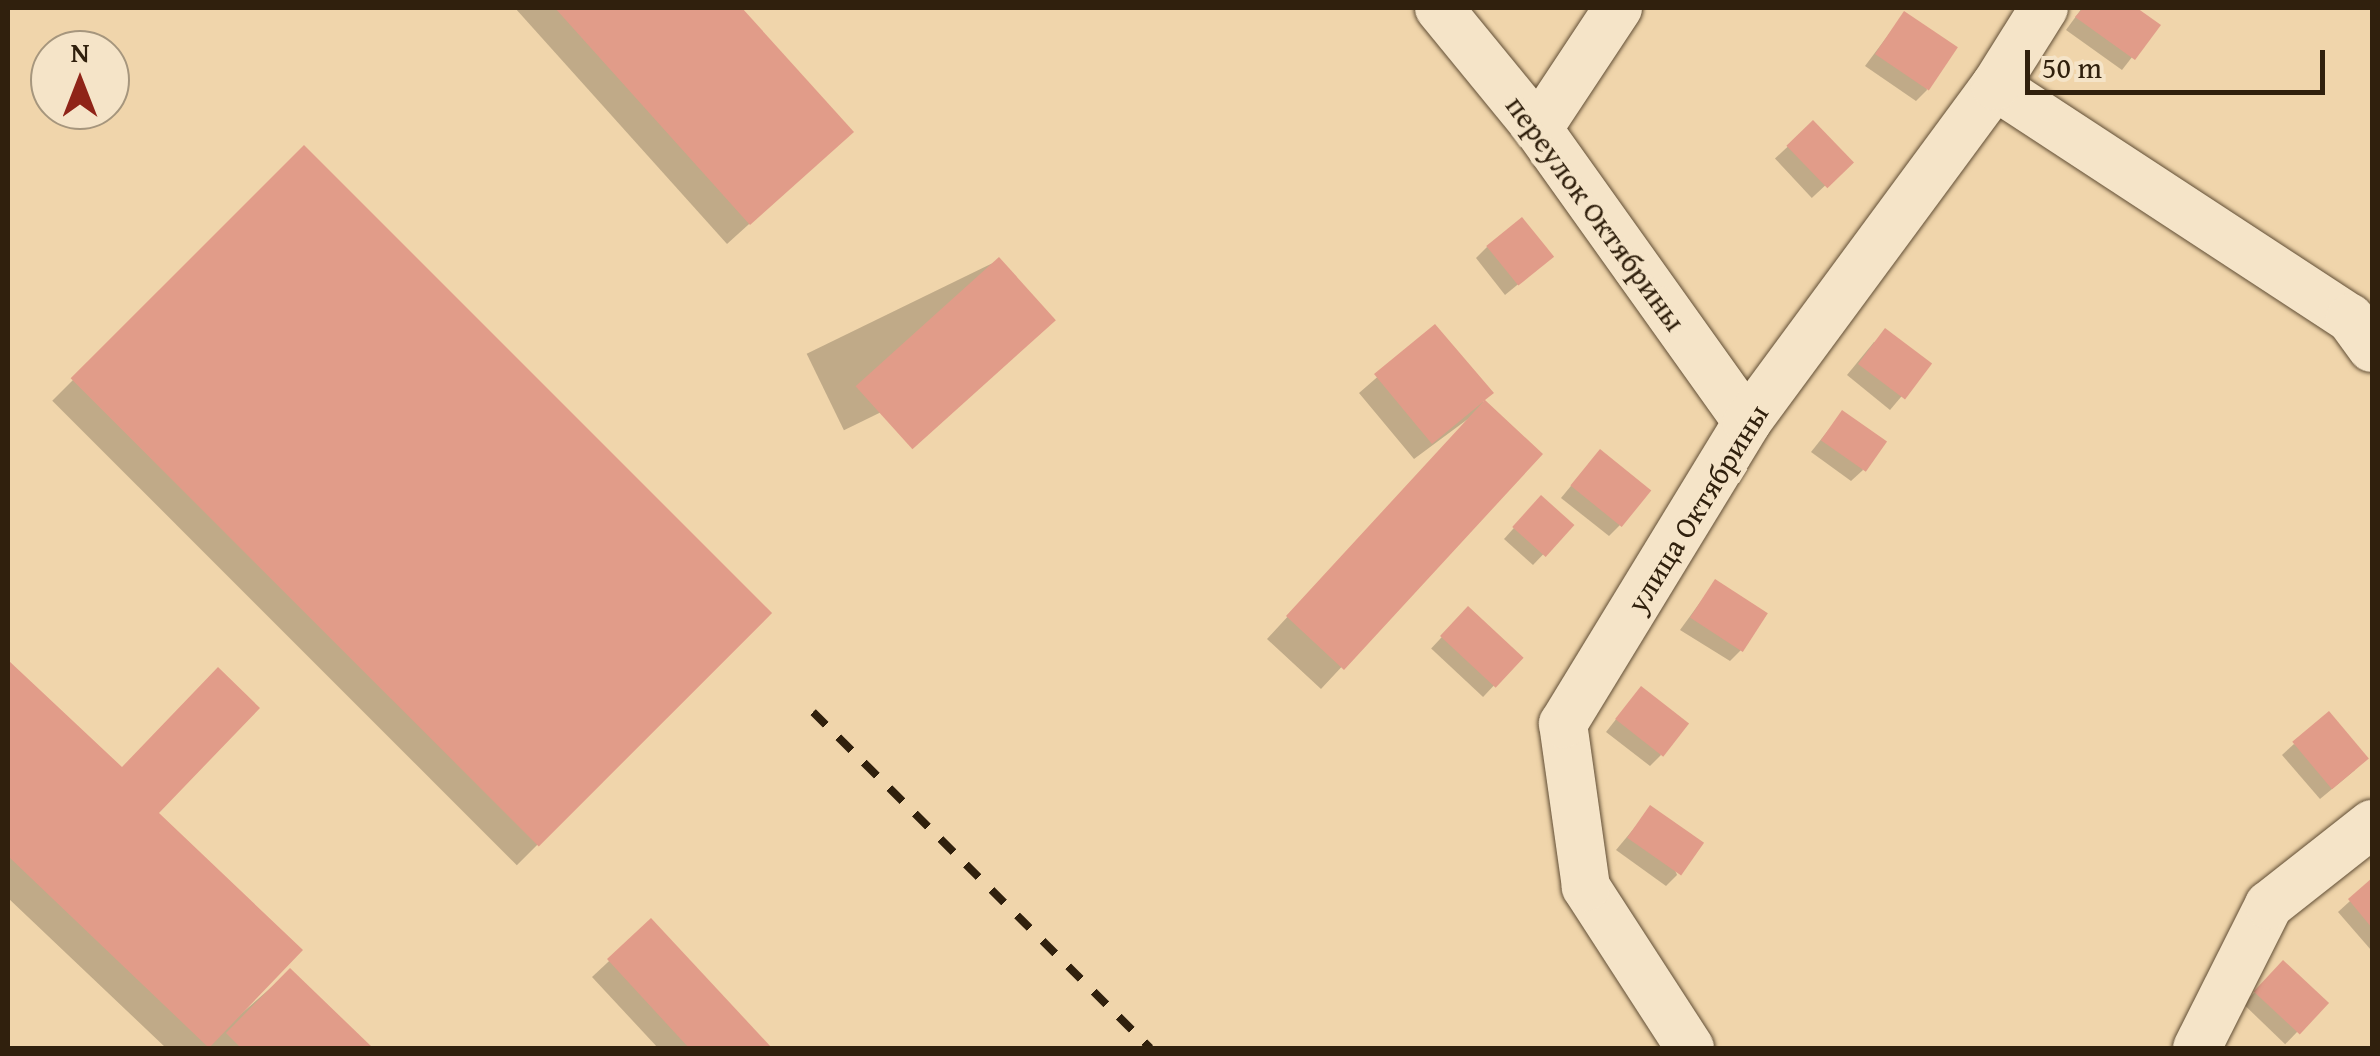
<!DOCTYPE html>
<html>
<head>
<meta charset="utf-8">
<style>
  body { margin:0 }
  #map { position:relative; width:2380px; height:1056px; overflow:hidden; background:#f0d5ab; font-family:"Gentium Book Plus",serif }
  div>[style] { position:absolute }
  .shadow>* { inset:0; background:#0003; transform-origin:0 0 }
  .building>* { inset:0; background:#e19c89; transform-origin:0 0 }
  .roads { filter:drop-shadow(0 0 2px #604d34) drop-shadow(0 0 2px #604d34) }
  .minor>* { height:48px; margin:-24px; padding:0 24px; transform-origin:24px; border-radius:24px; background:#f5e4c8 }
  .rail>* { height:8px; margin-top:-4px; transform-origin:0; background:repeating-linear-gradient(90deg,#30200d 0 18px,transparent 0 36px) }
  span { translate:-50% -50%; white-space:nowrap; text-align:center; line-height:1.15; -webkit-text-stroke:9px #f5e4c8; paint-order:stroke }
  .street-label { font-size:30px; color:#30200d }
  .frame { position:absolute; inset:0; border:10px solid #30200d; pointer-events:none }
  .north { position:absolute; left:30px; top:30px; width:100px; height:100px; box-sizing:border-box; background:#f5e4c8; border:2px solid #a6967d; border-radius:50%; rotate:0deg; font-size:28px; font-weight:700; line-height:40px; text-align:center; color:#30200d }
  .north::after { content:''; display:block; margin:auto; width:35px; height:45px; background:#8f2418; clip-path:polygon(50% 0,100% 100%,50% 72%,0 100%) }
  .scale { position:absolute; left:2025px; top:50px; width:300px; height:45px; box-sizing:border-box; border:5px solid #30200d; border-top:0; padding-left:12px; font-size:30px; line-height:35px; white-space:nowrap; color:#30200d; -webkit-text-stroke:8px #f5e4c8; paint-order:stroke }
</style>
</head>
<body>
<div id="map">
  <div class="shadow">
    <i style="clip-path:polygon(515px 8px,739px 8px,851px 132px,727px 244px)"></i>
    <i style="clip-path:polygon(2082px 8px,2133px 8px,2157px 25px,2122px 70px,2066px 30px)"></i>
    <i style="clip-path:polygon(1904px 14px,1927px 90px,1916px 101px,1865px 66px)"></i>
    <i style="left:1813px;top:123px;width:54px;height:52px;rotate:47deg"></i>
    <i style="left:304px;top:149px;width:657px;height:356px;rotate:45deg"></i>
    <i style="clip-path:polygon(1487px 247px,1551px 257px,1505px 295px,1476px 258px)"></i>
    <i style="left:999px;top:260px;width:85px;height:214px;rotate:64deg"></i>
    <i style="clip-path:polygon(1435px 327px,1482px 401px,1540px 454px,1321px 689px,1267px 639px,1476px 413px,1414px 459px,1359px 393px)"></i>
    <i style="clip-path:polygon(1874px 342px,1928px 365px,1890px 410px,1847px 375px)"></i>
    <i style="clip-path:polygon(1842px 413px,1863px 470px,1851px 481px,1811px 452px)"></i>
    <i style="clip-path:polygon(1589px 464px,1620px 525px,1609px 536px,1561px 498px)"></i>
    <i style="clip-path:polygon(1530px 510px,1571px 525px,1533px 565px,1504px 539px)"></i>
    <i style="clip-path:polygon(1715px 582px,1741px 650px,1730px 661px,1680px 630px)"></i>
    <i style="left:1468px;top:609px;width:71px;height:54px;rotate:43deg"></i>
    <i style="clip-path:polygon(8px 663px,122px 770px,156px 813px,225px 1028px,290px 971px,370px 1048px,166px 1048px,8px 898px)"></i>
    <i style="clip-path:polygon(1631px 700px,1661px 755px,1650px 766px,1606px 732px)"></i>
    <i style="clip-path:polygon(2294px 744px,2355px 770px,2320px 799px,2282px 755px)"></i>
    <i style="clip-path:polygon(1651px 808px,1677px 875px,1666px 886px,1616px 850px)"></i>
    <i style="clip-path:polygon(2372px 881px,2372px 949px,2371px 950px,2338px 912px)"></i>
    <i style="clip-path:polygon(651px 922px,768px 1048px,658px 1048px,592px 977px)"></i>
    <i style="left:2283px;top:963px;width:58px;height:57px;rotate:44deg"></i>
  </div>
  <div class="building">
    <i style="clip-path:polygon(555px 8px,742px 8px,854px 132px,750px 225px)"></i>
    <i style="clip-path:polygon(2083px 8px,2137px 8px,2161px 25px,2135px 60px,2075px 17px)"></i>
    <i style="left:1904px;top:11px;width:65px;height:52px;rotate:34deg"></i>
    <i style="left:1813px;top:120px;width:59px;height:37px;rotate:46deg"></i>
    <i style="left:304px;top:145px;width:662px;height:330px;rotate:45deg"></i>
    <i style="left:1522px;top:217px;width:51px;height:46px;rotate:51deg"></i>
    <i style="left:999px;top:257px;width:85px;height:193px;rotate:48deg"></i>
    <i style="clip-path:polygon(1435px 324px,1494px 393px,1485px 400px,1543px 454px,1344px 670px,1286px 616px,1484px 401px,1432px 444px,1374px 374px)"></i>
    <i style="left:1885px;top:328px;width:59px;height:45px;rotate:37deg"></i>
    <i style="left:1842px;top:410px;width:55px;height:37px;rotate:35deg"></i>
    <i style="left:1600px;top:449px;width:66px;height:47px;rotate:39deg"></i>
    <i style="left:1541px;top:495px;width:45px;height:43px;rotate:42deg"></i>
    <i style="left:1715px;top:579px;width:63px;height:46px;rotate:33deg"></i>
    <i style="left:1468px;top:606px;width:76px;height:41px;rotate:43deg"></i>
    <i style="clip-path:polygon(8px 660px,122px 767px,218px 667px,260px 708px,159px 813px,303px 950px,209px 1048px,8px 856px)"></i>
    <i style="left:1641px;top:686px;width:61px;height:42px;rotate:38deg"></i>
    <i style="left:2329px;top:711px;width:62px;height:48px;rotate:50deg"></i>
    <i style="left:1650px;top:805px;width:66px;height:40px;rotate:35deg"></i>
    <i style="clip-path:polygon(2372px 878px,2372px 928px,2348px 899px)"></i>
    <i style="clip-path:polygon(651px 918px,772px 1048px,689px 1048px,607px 959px)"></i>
    <i style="left:2283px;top:960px;width:63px;height:43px;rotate:43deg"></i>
    <i style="clip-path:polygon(290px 968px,373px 1048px,241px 1048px,226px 1033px)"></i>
  </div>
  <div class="roads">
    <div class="minor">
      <i style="left:1439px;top:8px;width:156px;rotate:50.7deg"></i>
      <i style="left:1538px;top:129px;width:360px;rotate:54.5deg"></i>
      <i style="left:1995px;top:86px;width:424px;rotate:33.2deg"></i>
      <i style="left:2350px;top:318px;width:37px;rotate:54deg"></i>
      <i style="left:1538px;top:129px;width:145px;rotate:-56.5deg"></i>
      <i style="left:1690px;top:1048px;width:192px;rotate:-122.9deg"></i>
      <i style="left:1586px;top:887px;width:165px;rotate:-98deg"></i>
      <i style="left:1563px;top:724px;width:354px;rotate:-58.6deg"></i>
      <i style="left:1747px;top:422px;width:418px;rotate:-53.6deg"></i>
      <i style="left:1995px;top:86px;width:92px;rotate:-57.9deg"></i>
      <i style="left:2197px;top:1048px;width:160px;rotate:-63.3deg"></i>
      <i style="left:2269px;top:905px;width:131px;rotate:-38.2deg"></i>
    </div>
  </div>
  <div class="rail">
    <i style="left:813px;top:712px;width:476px;rotate:44.9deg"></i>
  </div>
  <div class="street-label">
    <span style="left:1596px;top:213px;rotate:54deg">переулок Октябрины</span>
    <span style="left:1697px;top:508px;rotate:-58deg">улица Октябрины</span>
  </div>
  <div class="frame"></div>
  <div class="north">N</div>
  <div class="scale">50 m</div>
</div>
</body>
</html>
